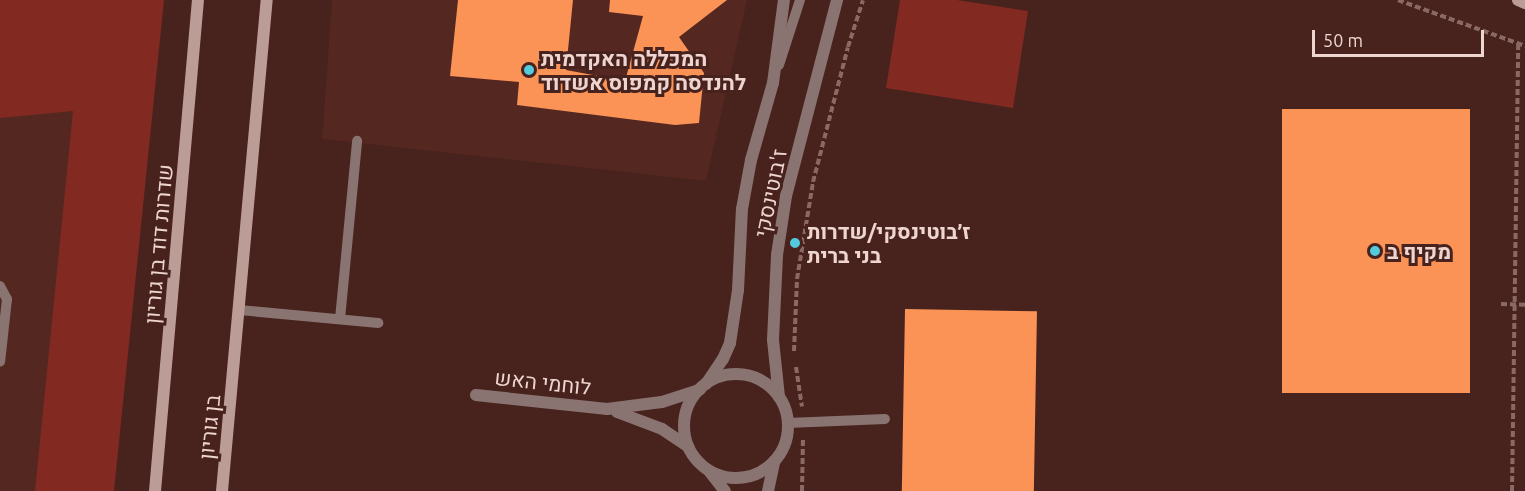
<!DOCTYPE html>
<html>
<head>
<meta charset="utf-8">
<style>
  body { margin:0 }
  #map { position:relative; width:1525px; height:491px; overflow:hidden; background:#48221d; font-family:Ubuntu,Heebo,sans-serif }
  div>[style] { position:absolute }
  .built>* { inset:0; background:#542720 }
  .green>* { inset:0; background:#822a21 }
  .building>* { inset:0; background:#fb9357; transform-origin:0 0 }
  .path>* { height:4px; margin-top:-2px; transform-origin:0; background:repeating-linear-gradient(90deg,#8a6964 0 6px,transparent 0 9px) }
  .service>* { height:10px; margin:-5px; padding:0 5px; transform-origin:5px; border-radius:5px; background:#897471 }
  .minor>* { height:12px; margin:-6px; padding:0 6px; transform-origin:6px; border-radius:6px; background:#897471 }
  .tertiary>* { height:12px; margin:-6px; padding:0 6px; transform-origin:6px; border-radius:6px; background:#897471 }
  .tertiary>.ring { margin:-6px; padding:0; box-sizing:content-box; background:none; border:12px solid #897471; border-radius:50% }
  .secondary>* { height:12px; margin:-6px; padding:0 6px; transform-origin:6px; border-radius:6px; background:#bc9c96 }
  .dots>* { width:16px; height:16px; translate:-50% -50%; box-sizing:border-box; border:3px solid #48221d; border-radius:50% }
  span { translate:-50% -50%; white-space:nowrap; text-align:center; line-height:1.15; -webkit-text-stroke:6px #48221d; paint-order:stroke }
  .poi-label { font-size:21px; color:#eed5d0; font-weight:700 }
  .left { translate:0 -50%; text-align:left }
  .street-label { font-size:21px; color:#eed5d0 }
  .scale { position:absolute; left:1312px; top:30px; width:172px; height:27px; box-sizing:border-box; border:3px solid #eed5d0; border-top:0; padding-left:8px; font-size:18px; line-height:21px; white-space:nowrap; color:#eed5d0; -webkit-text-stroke:4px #48221d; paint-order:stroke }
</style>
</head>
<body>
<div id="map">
  <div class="built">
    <i style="clip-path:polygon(0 0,147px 0,97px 491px,0 491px)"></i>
    <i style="clip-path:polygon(332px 0,747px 0,706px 181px,322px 139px)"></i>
  </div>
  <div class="green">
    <i style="clip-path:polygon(0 0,164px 0,114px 491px,35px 491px,73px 111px,0 118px)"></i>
    <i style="clip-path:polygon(900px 0,957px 0,1028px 11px,1013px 108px,886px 88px)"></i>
  </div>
  <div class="building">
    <i style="clip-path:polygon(458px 0,573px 0,566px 70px,625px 81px,643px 16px,609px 12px,610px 0,727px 0,679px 37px,704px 73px,699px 123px,675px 125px,517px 105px,519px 82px,450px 76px)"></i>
    <i style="left:1470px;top:109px;width:284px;height:188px;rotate:90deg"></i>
    <i style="left:905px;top:309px;width:132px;height:182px;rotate:1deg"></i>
  </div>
  <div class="path">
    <i style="left:1398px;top:0;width:135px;rotate:19.9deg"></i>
    <i style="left:1501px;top:304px;width:24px;rotate:2deg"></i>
    <i style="left:794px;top:351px;width:72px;rotate:-87.6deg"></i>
    <i style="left:797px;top:279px;width:98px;rotate:-80.6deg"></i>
    <i style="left:813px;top:182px;width:139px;rotate:-75.5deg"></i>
    <i style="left:848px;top:47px;width:49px;rotate:-72.3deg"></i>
    <i style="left:796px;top:367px;width:40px;rotate:81.5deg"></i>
    <i style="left:802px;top:491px;width:52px;rotate:-88.9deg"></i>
    <i style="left:1512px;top:491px;width:446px;rotate:-89.2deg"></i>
  </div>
  <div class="service">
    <i style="left:779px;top:65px;width:68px;rotate:-72.1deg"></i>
    <i style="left:0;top:286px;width:15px;rotate:62deg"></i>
    <i style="left:7px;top:299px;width:63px;rotate:96.3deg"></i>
    <i style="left:239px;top:310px;width:140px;rotate:5.3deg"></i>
    <i style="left:340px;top:319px;width:179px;rotate:-84.5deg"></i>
    <i style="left:788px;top:423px;width:97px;rotate:-2.4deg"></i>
  </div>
  <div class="minor">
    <i style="left:476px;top:395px;width:132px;rotate:6.1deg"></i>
    <i style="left:607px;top:409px;width:55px;rotate:-7.3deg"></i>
    <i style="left:662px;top:402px;width:40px;rotate:-18deg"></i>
    <i style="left:617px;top:412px;width:48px;rotate:20.7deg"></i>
    <i style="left:662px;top:429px;width:32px;rotate:34deg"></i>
  </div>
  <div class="tertiary">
    <i class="ring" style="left:684px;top:374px;width:92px;height:92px"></i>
    <i style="left:706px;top:384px;width:30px;rotate:-56deg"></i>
    <i style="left:723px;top:359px;width:17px;rotate:-66deg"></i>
    <i style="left:730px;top:343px;width:54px;rotate:-81.4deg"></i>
    <i style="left:738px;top:290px;width:81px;rotate:-87.2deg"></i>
    <i style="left:742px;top:209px;width:50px;rotate:-79.6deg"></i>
    <i style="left:751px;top:160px;width:80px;rotate:-74.1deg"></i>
    <i style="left:773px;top:83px;width:84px;rotate:-82.5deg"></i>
    <i style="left:779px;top:397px;width:57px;rotate:-96deg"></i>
    <i style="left:773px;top:340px;width:85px;rotate:-87.3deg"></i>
    <i style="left:777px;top:255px;width:60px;rotate:-81.3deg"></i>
    <i style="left:786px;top:196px;width:203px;rotate:-75.4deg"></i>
    <i style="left:710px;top:472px;width:24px;rotate:52deg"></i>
    <i style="left:768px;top:491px;width:30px;rotate:-78deg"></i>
  </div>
  <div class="secondary">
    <i style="left:1518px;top:0;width:8px;rotate:23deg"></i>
    <i style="left:155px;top:491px;width:493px;rotate:-85deg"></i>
    <i style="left:222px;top:491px;width:493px;rotate:-84.8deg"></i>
  </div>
  <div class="dots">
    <i style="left:529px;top:70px;background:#54cadd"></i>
    <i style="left:795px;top:243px;background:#54cadd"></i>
    <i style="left:1375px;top:251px;background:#54cadd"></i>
  </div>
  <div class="poi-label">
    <span class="left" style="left:541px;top:70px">המכללה האקדמית<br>להנדסה קמפוס אשדוד</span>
    <span class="left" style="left:807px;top:243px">ז׳בוטינסקי/שדרות<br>בני ברית</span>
    <span class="left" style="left:1387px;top:251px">מקיף ב</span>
  </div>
  <div class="street-label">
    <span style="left:770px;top:193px;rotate:-78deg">ז'בוטינסקי</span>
    <span style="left:158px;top:244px;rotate:-85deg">שדרות דוד בן גוריון</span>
    <span style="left:543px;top:382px;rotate:6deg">לוחמי האש</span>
    <span style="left:209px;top:427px;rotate:-84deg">בן גוריון</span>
  </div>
  <div class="scale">50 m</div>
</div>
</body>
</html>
